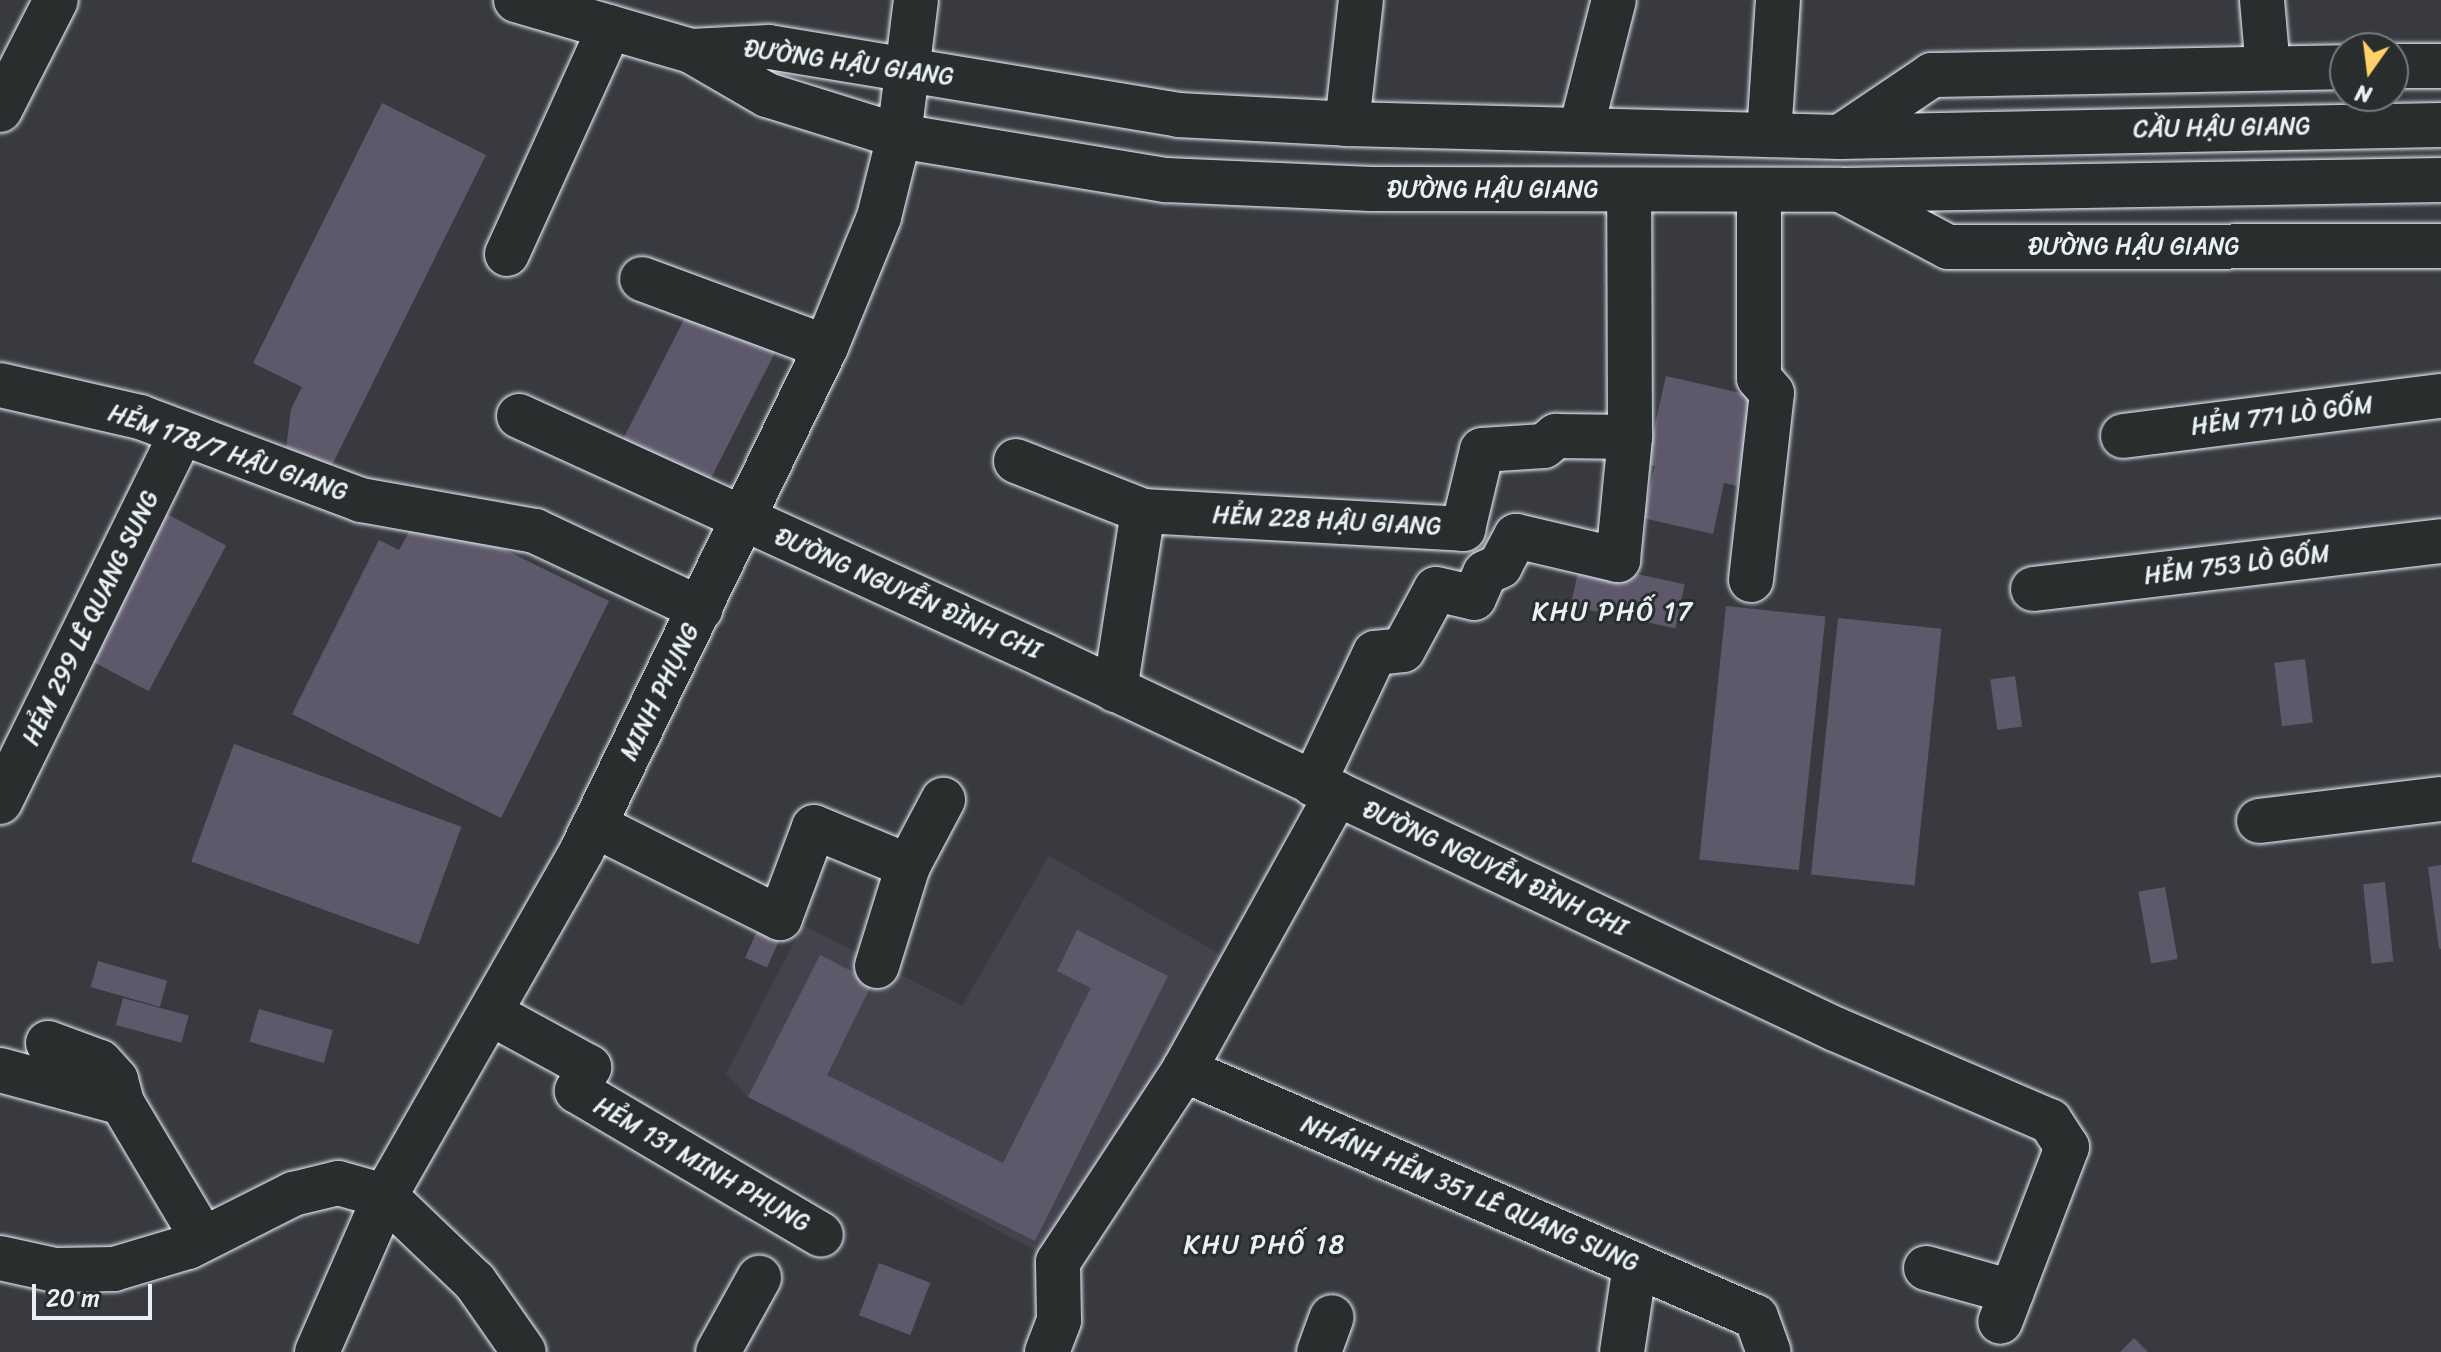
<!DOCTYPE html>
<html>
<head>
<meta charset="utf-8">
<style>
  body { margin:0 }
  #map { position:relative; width:2441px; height:1352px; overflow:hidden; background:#393a40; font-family:Sriracha,sans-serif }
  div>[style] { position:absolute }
  .built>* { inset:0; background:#44434d }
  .building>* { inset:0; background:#5d596b; transform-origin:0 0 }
  .roads { filter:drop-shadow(0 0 2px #e8f1f8) drop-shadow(0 0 2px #e8f1f8) }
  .minor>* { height:44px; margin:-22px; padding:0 22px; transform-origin:22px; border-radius:22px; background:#2a2d2e }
  .major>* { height:44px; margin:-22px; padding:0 22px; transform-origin:22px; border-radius:22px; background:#2a2d2e }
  span { translate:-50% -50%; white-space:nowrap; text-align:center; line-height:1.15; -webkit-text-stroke:6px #2a2d2e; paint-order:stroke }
  .street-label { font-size:24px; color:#e8f1f8 }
  .neighbourhood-label { font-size:26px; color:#e8f1f8; letter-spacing:2px }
  .north { position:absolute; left:2329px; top:32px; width:80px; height:80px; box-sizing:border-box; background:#2a2d2e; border:2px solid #767b7f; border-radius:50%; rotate:194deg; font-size:22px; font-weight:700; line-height:32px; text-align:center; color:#e8f1f8 }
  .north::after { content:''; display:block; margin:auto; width:28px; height:36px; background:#ffd166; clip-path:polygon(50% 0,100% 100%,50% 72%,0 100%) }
  .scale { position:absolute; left:32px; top:1284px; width:120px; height:36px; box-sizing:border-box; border:4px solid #e8f1f8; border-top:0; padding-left:10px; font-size:24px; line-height:28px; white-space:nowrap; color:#e8f1f8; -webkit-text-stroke:6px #2a2d2e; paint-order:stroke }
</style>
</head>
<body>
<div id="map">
  <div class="built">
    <i style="clip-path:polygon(1049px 856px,1234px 962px,1048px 1257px,748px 1097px,726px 1074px,803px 925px,962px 1006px)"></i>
  </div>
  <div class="building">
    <i style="clip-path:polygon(382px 103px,486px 155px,329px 471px,284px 465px,291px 409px,302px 387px,253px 363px)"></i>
    <i style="left:694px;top:300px;width:96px;height:169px;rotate:27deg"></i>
    <i style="clip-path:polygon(1666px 376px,1758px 397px,1737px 486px,1724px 483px,1713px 534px,1643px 518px,1655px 466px,1646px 464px)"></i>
    <i style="left:167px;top:514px;width:67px;height:165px;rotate:28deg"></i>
    <i style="clip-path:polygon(414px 523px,461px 528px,609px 601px,501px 818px,292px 714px,379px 540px,399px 550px)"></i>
    <i style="left:1580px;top:562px;width:107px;height:45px;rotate:12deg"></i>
    <i style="left:1726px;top:606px;width:100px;height:255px;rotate:6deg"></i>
    <i style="left:1838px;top:618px;width:104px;height:258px;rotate:6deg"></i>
    <i style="left:2305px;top:659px;width:64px;height:31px;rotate:83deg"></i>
    <i style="left:2015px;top:676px;width:51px;height:25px;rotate:82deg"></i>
    <i style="left:234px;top:744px;width:242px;height:125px;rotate:20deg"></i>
    <i style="clip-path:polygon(2441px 865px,2441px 949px,2439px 949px,2428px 867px)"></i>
    <i style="left:2385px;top:882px;width:80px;height:22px;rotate:84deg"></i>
    <i style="left:2165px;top:887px;width:73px;height:27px;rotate:80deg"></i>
    <i style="left:765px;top:913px;width:24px;height:49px;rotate:24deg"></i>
    <i style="clip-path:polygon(1077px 930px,1168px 976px,1035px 1241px,748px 1097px,820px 955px,873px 982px,827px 1075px,1003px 1163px,1091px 988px,1057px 971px)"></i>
    <i style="left:98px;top:961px;width:72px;height:27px;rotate:16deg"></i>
    <i style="left:123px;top:998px;width:68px;height:28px;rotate:15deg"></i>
    <i style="left:259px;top:1009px;width:77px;height:34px;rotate:16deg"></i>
    <i style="left:879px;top:1263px;width:55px;height:56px;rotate:21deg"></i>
    <i style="clip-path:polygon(2134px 1338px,2148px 1352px,2120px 1352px)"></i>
  </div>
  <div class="roads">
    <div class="minor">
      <i style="left:2262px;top:0;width:68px;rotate:85deg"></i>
      <i style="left:2393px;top:66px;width:48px"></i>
      <i style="left:0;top:110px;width:123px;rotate:-63deg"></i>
      <i style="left:1347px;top:124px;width:125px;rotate:-83.6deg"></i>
      <i style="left:1581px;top:129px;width:133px;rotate:-75.7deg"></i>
      <i style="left:1769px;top:135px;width:135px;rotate:-86.2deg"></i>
      <i style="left:1840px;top:137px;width:111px;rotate:-34deg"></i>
      <i style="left:1932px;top:75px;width:413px;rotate:-1.1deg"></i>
      <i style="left:1841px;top:190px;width:121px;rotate:28deg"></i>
      <i style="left:1948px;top:247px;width:493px;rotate:-0.1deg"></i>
      <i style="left:507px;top:254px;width:249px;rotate:-65.6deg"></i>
      <i style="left:642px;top:279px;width:196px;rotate:20.3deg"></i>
      <i style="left:0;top:385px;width:144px;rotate:12.9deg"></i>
      <i style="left:140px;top:417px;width:236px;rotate:20.6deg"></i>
      <i style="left:361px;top:500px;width:177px;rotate:10.1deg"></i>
      <i style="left:535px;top:531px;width:183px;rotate:25.2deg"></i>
      <i style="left:519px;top:416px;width:576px;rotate:24.52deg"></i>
      <i style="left:1043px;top:655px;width:876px;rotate:25.28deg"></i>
      <i style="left:1835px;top:1029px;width:234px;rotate:23.2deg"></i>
      <i style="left:2050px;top:1121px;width:31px;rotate:57deg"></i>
      <i style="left:2067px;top:1147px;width:187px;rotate:110.9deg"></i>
      <i style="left:2123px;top:436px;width:321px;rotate:-7.2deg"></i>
      <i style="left:1016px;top:461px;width:136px;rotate:21.5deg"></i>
      <i style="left:1143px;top:511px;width:321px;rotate:3.2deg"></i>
      <i style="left:1463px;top:529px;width:81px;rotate:-76.5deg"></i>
      <i style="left:1482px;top:450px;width:62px;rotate:-3.7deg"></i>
      <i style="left:1544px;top:446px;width:16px;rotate:-40deg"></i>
      <i style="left:1556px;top:436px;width:74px;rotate:0.8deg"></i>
      <i style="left:1630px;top:437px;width:247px;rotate:-90.2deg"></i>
      <i style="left:1751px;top:580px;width:188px;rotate:-83.6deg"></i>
      <i style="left:1772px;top:393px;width:20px;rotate:-131deg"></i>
      <i style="left:1759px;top:378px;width:188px;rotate:-90deg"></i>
      <i style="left:2033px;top:589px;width:411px;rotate:-6.7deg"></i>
      <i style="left:1115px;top:690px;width:181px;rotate:-81.1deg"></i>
      <i style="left:1313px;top:784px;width:145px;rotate:-64.7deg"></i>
      <i style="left:1375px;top:653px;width:28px;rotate:-6deg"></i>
      <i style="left:1403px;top:650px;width:69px;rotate:-61.6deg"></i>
      <i style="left:1436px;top:589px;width:39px;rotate:13deg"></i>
      <i style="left:1474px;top:598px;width:27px;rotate:-66deg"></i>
      <i style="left:1485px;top:573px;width:17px;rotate:-25deg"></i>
      <i style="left:1500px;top:566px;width:34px;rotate:-62deg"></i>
      <i style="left:1516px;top:536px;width:105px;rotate:13.2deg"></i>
      <i style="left:1618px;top:560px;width:124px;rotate:-84.4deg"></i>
      <i style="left:0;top:802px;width:410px;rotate:-63.8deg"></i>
      <i style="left:2259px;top:821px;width:183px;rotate:-6.9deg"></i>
      <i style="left:594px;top:825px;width:208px;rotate:26.6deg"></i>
      <i style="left:780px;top:918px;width:97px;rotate:-69.5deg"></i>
      <i style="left:814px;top:827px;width:102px;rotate:22.5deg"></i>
      <i style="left:908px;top:866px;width:75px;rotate:-62.1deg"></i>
      <i style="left:877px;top:966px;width:105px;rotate:-72.8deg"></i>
      <i style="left:492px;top:1014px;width:111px;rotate:28.7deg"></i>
      <i style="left:589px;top:1067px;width:27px;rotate:117deg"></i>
      <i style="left:577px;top:1091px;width:283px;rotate:30.5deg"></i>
      <i style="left:48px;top:1043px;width:55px;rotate:20.1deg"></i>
      <i style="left:100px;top:1062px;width:24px;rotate:48deg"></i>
      <i style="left:116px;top:1080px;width:24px;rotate:75deg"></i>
      <i style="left:0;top:1070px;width:126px;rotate:15.1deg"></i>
      <i style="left:122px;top:1103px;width:158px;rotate:59.2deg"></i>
      <i style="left:1184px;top:1070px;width:623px;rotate:23.36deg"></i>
      <i style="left:1756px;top:1317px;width:37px;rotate:70deg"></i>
      <i style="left:0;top:1258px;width:56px;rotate:12.3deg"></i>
      <i style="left:55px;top:1270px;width:59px;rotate:-1deg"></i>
      <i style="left:114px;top:1269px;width:77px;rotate:-16.6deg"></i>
      <i style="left:188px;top:1247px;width:118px;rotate:-26.8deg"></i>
      <i style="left:293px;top:1194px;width:46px;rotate:-13.7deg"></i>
      <i style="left:338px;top:1183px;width:49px;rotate:15.5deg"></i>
      <i style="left:385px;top:1196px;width:124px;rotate:43.7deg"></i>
      <i style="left:475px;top:1282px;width:85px;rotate:55deg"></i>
      <i style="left:1926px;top:1268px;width:89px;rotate:15.6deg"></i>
      <i style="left:718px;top:1352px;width:85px;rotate:-61deg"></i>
      <i style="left:1047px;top:1352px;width:34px;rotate:-69deg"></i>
      <i style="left:1059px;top:1320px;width:58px;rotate:-91deg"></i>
      <i style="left:1058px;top:1262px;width:230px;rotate:-56.7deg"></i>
      <i style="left:1184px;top:1070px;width:316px;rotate:-61deg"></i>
      <i style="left:1319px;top:1352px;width:37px;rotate:-70deg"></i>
      <i style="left:1622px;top:1352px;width:88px;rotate:-81.5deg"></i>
    </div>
    <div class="major">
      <i style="left:516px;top:0;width:182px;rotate:16.2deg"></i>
      <i style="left:691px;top:51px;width:88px;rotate:30.1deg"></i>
      <i style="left:767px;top:95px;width:138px;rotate:17.3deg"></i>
      <i style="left:899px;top:136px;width:271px;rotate:9.4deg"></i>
      <i style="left:1166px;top:180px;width:205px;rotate:2.5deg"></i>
      <i style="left:1371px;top:189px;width:470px;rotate:0.1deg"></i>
      <i style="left:1841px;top:190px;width:600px;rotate:-0.95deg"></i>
      <i style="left:691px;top:51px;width:78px;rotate:-2.9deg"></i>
      <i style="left:769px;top:47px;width:415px;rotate:9.4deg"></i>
      <i style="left:1178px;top:115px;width:169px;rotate:3deg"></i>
      <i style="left:1347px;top:124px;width:493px;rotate:1.5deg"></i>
      <i style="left:1840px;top:137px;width:601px;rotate:-1.14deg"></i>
      <i style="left:317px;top:1352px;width:170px;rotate:-66.4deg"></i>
      <i style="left:385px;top:1196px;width:398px;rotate:-60.3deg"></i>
      <i style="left:582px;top:850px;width:559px;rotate:-64.12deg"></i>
      <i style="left:826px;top:347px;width:140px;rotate:-67.8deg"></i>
      <i style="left:879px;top:217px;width:83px;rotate:-76.1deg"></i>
      <i style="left:899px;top:136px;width:137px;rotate:-82.9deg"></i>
    </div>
  </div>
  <div class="street-label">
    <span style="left:849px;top:63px;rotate:8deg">ĐƯỜNG HẬU GIANG</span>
    <span style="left:2222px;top:128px;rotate:-1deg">CẦU HẬU GIANG</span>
    <span style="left:1493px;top:190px">ĐƯỜNG HẬU GIANG</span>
    <span style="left:2134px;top:247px">ĐƯỜNG HẬU GIANG</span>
    <span style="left:2282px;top:416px;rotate:-7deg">HẺM 771 LÒ GỐM</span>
    <span style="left:228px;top:453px;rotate:19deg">HẺM 178/7 HẬU GIANG</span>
    <span style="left:1327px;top:521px;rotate:3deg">HẺM 228 HẬU GIANG</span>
    <span style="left:2237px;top:565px;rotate:-7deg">HẺM 753 LÒ GỐM</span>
    <span style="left:908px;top:594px;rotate:24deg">ĐƯỜNG NGUYỄN ĐÌNH CHI</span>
    <span style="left:91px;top:618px;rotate:-64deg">HẺM 299 LÊ QUANG SUNG</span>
    <span style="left:660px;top:692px;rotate:-64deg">MINH PHỤNG</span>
    <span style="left:1495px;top:869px;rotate:25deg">ĐƯỜNG NGUYỄN ĐÌNH CHI</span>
    <span style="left:702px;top:1165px;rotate:30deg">HẺM 131 MINH PHỤNG</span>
    <span style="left:1470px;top:1194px;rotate:23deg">NHÁNH HẺM 351 LÊ QUANG SUNG</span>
  </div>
  <div class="neighbourhood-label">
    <span style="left:1613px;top:612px">KHU PHỐ 17</span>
    <span style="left:1265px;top:1245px">KHU PHỐ 18</span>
  </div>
  <div class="north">N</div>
  <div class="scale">20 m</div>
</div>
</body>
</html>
